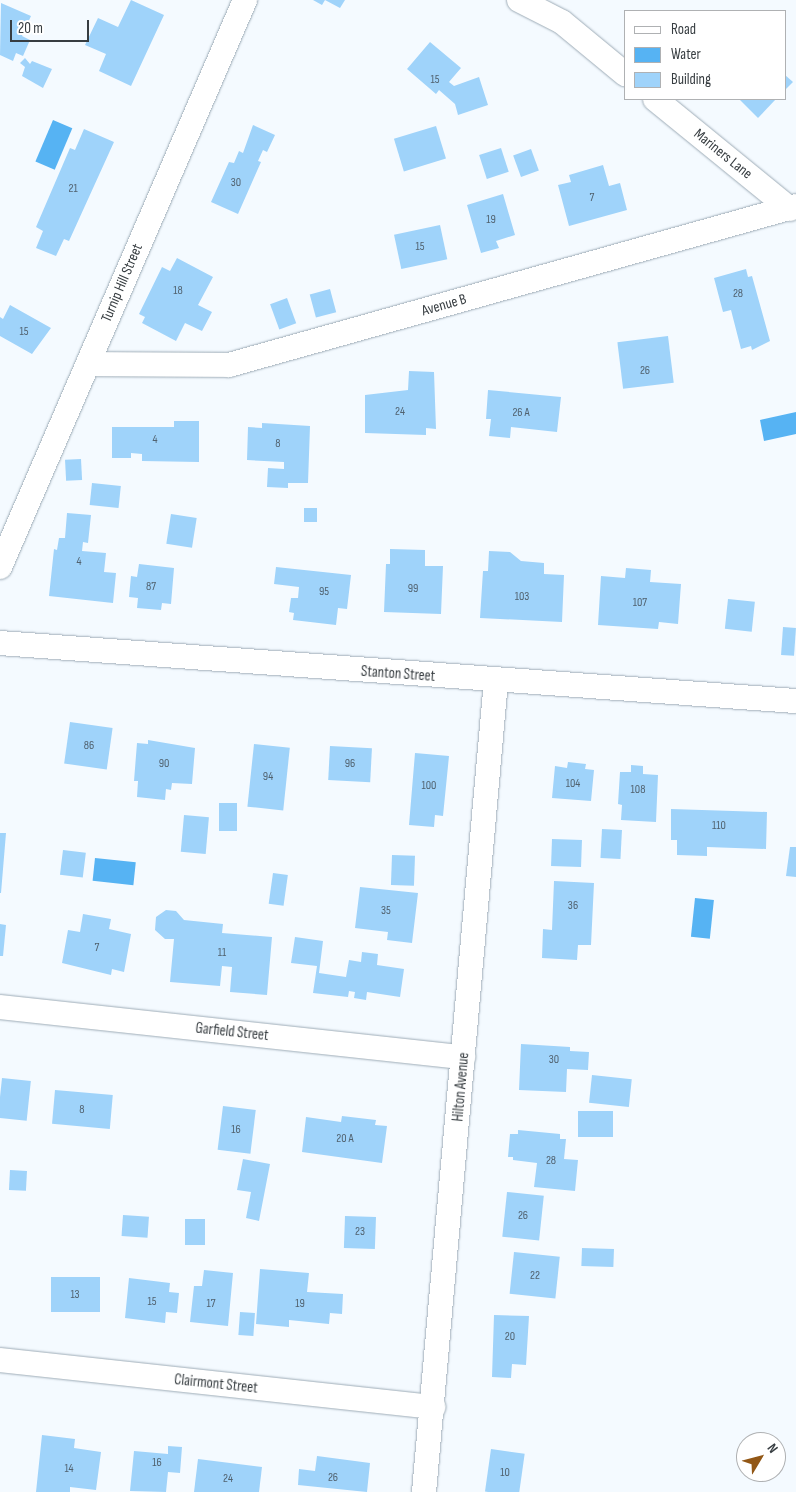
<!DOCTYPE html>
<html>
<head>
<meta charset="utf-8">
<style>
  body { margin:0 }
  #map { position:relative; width:796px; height:1492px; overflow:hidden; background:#f4faff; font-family:"Sofia Sans Condensed",sans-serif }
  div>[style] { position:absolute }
  .water>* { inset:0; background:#56b3f3; transform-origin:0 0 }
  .building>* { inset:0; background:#9fd3fa; transform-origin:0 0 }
  .roads { filter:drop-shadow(0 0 1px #9eacb7) drop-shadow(0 0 1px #9eacb7) }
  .street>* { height:24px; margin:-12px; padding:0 12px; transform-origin:12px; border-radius:12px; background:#fff }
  span { translate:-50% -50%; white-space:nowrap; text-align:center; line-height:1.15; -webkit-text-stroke:4px #fff; paint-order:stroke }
  .number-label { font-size:12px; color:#51626f }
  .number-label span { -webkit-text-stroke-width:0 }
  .street-label { font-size:15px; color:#373d41 }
  .legend { position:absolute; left:624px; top:10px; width:162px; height:90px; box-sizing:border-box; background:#fff; border:1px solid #afb1b3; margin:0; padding:6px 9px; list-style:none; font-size:15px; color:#373d41 }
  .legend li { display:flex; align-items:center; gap:10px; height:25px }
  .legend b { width:25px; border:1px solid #afb1b3 }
  .north { position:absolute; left:736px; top:1432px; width:50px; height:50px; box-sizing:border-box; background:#fff; border:1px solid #afb1b3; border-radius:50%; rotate:53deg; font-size:14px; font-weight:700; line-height:20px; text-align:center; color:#373d41 }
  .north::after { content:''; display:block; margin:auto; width:18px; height:22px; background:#925716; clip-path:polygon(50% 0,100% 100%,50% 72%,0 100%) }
  .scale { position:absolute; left:10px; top:20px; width:79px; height:22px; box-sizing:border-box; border:2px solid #373d41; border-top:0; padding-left:6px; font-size:15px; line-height:18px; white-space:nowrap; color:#373d41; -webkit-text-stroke:4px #fff; paint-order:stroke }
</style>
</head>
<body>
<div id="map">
  <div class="water">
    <i style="left:53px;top:120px;width:21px;height:45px;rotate:23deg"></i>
    <i style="clip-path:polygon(796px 412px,796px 434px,764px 441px,760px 420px)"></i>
    <i style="left:95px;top:858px;width:41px;height:23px;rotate:6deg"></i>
    <i style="left:695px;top:898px;width:19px;height:39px;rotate:6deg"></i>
  </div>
  <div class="building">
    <i style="clip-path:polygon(131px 0,164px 15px,131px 86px,99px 71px,106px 54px,85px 45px,98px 18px,118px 27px)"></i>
    <i style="clip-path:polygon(313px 0,325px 0,322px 5px)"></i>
    <i style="clip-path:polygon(325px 0,345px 0,340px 8px)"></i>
    <i style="clip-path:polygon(1px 3px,31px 16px,22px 36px,30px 40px,23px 56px,16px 53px,13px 61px,0 55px)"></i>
    <i style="clip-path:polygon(430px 42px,461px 68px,449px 82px,454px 86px,479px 77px,488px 105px,458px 115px,455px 104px,439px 90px,436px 94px,407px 69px)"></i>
    <i style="clip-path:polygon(25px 58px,30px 64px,32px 61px,52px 69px,43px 88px,22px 76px,25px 67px,20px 63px)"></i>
    <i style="clip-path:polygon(785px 75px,793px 82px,785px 90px)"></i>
    <i style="clip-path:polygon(739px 99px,776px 99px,758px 118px)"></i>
    <i style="clip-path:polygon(253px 125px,275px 135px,267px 152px,263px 150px,258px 161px,261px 162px,238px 214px,211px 202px,229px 162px,234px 163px,239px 151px,243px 153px)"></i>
    <i style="left:436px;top:126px;width:34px;height:44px;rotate:73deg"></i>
    <i style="clip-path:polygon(84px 129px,114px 142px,69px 241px,64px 239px,56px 256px,36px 248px,43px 231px,36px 227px,70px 148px,75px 150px)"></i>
    <i style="left:501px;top:148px;width:25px;height:23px;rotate:72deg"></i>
    <i style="left:531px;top:149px;width:23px;height:19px;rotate:70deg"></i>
    <i style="clip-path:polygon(603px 165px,609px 186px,620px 183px,627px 210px,569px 226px,558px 185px,571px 182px,569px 175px)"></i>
    <i style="clip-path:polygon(503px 194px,515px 235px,496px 241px,499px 248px,481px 253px,467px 205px)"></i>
    <i style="left:440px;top:225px;width:35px;height:47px;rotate:78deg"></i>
    <i style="clip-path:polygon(177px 258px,213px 277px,198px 305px,212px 312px,202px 331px,185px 323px,176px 341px,142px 323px,145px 317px,139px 314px,162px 267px,170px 271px)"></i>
    <i style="clip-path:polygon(746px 269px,748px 277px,752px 276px,770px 341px,752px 350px,751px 346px,741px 349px,731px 310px,723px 312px,714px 278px)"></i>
    <i style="left:330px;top:289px;width:24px;height:21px;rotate:75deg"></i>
    <i style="left:287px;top:298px;width:27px;height:18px;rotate:70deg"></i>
    <i style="clip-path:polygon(10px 305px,51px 328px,32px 354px,0 336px,0 317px,3px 319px)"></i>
    <i style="left:668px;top:336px;width:47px;height:51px;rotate:83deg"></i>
    <i style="clip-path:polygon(409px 371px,434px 372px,436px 429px,426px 428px,426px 435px,365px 433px,365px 395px,408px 390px)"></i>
    <i style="clip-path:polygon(488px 390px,561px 397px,557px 432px,511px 427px,510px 438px,489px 436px,491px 419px,486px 419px)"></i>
    <i style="clip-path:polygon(174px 421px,199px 421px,199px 462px,142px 461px,142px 454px,131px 453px,131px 458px,112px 458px,112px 427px,174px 427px)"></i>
    <i style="clip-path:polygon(262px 423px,310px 426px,308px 483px,288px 483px,288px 488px,267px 487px,268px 468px,284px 469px,284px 462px,247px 460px,248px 427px,262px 428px)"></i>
    <i style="left:81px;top:459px;width:21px;height:16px;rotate:87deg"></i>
    <i style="left:92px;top:483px;width:29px;height:22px;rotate:6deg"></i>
    <i style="left:304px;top:508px;width:13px;height:14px"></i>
    <i style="clip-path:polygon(67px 513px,91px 515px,88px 543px,83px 542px,82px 551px,106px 553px,104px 572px,116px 573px,113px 603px,49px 596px,54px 549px,57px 550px,59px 538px,65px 538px)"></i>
    <i style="left:171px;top:514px;width:26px;height:30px;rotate:9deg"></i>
    <i style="clip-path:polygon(390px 549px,425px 550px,425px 566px,443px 566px,441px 614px,384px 612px,386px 564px,390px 564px)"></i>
    <i style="clip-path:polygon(489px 551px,510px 552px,521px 561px,544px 563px,544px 574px,564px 575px,562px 622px,480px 618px,483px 571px,488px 571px)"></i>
    <i style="clip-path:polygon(139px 564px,174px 568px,171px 604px,162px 603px,161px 610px,137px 608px,138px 598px,129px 597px,131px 576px,137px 577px)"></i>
    <i style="clip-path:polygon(276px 567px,351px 575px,347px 609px,338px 608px,336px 625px,293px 620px,294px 613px,289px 612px,291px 598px,298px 598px,299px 587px,274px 584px)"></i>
    <i style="clip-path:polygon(626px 568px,651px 570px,650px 582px,681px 584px,678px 624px,659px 622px,658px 629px,598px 625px,601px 576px,625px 578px)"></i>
    <i style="left:728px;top:599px;width:27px;height:30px;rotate:6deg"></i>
    <i style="left:783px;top:627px;width:13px;height:28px;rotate:4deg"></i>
    <i style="left:70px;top:722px;width:43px;height:42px;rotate:8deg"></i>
    <i style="clip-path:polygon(148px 740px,195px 748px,192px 784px,172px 783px,171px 790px,166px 789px,165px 800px,137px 797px,138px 781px,134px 781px,137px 743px,148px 744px)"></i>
    <i style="left:254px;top:744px;width:36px;height:63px;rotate:6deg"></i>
    <i style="left:330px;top:746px;width:42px;height:34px;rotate:3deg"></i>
    <i style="clip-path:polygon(415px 753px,449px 756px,443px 816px,435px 815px,434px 827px,409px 825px)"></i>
    <i style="clip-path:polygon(568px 762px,586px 764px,585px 769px,594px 770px,591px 801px,552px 798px,555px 766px,567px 768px)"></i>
    <i style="clip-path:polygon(631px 765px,643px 766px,643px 774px,658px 775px,656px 822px,621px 820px,622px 805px,618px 804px,620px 772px,631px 772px)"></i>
    <i style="left:219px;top:803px;width:18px;height:28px"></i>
    <i style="clip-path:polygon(671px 809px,767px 812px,766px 849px,707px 847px,707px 856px,677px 855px,677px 840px,671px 840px)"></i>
    <i style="left:184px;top:815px;width:25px;height:37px;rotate:5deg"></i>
    <i style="left:602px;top:829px;width:20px;height:29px;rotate:3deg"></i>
    <i style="clip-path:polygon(0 833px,6px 833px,1px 893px,0 893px)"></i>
    <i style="left:552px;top:839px;width:30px;height:27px;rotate:2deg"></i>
    <i style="clip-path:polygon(790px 847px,796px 847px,796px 877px,786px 876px)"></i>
    <i style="left:63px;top:850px;width:23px;height:25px;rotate:7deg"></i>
    <i style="left:392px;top:855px;width:23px;height:30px;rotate:2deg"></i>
    <i style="left:273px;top:873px;width:15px;height:31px;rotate:8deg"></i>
    <i style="clip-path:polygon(554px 881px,594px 883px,591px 945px,578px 945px,577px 960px,542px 958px,543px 929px,552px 930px)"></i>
    <i style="clip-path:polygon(360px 887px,418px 893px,412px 943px,387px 940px,388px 932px,355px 928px)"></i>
    <i style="clip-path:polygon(166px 910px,176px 911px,184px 920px,223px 924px,222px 933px,272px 937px,267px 995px,230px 992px,232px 967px,222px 966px,220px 986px,170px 982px,174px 939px,165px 939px,155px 930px,156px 917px)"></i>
    <i style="clip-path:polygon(83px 914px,111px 919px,109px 929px,131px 934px,124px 972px,112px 969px,111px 975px,62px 963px,68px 930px,80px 932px)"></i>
    <i style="clip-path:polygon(0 924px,6px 925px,3px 956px,0 956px)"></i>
    <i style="clip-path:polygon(295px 937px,323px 941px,319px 973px,346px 977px,349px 960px,361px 962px,362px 952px,378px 954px,377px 965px,404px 969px,400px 997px,367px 992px,366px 1000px,354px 998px,355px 992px,349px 991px,348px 997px,313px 993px,317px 966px,291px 963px)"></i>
    <i style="clip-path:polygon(521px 1044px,570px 1047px,570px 1051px,589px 1052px,588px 1070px,567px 1069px,566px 1092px,519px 1090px)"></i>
    <i style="left:592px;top:1075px;width:40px;height:28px;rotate:6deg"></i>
    <i style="left:2px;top:1078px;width:29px;height:40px;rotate:6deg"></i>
    <i style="left:55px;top:1090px;width:58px;height:34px;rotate:5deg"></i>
    <i style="left:223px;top:1106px;width:33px;height:44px;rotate:7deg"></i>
    <i style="left:578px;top:1111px;width:35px;height:26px"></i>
    <i style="clip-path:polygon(342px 1116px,376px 1120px,375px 1125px,387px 1126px,382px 1163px,302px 1152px,306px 1117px,341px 1122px)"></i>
    <i style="clip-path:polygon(518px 1130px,560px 1134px,560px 1139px,566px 1139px,564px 1159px,578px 1160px,575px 1191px,534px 1187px,537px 1163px,513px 1160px,513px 1157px,508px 1157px,510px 1134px,518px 1134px)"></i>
    <i style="clip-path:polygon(243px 1159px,270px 1164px,259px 1221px,246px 1218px,251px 1192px,237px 1190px)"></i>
    <i style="left:10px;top:1170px;width:17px;height:20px;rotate:3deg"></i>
    <i style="left:507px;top:1192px;width:37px;height:45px;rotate:6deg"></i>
    <i style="left:123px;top:1215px;width:26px;height:21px;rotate:4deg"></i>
    <i style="left:345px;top:1216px;width:31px;height:32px;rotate:2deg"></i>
    <i style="left:185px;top:1219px;width:20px;height:26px"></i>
    <i style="left:582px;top:1248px;width:32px;height:18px;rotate:2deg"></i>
    <i style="left:514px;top:1252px;width:46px;height:42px;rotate:6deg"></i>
    <i style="clip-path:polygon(260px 1269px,309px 1273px,307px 1292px,343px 1294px,342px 1314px,330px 1313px,329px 1324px,289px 1320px,289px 1327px,256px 1324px)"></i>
    <i style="clip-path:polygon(204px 1270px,233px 1273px,228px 1326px,190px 1322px,194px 1286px,202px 1286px)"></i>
    <i style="left:51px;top:1277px;width:49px;height:35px"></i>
    <i style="clip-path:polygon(129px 1278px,170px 1283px,169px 1292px,179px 1293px,177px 1313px,166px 1312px,165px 1323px,125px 1318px)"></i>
    <i style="left:240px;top:1312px;width:15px;height:23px;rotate:4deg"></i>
    <i style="clip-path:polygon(494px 1315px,529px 1316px,526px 1365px,512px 1364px,511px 1378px,492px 1377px)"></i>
    <i style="clip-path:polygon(42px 1435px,75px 1439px,74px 1448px,101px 1452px,96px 1490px,70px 1487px,70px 1492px,36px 1492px)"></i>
    <i style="clip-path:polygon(168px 1446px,182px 1447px,180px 1473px,168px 1472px,166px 1492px,130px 1491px,134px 1451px,168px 1454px)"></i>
    <i style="left:491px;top:1449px;width:34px;height:43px;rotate:8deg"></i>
    <i style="clip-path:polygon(317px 1456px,370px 1463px,367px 1492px,298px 1485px,299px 1469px,315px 1471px)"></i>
    <i style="clip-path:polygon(198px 1459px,262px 1467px,259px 1492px,194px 1492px)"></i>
  </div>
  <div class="roads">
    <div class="street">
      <i style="left:519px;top:0;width:48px;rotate:27.1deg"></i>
      <i style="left:562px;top:22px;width:82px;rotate:39.5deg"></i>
      <i style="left:655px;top:99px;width:174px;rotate:39.2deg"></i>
      <i style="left:88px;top:364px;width:141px;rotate:0.4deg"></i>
      <i style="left:229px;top:365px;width:589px;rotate:-15.66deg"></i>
      <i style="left:0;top:567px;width:618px;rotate:-66.63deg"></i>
      <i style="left:0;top:643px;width:798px;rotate:4.17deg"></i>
      <i style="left:0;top:1007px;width:466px;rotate:6.2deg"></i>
      <i style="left:0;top:1360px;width:436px;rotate:6.2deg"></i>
      <i style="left:424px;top:1492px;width:814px;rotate:-84.93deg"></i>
    </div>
  </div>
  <div class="number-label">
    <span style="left:435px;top:80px">15</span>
    <span style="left:236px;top:183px">30</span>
    <span style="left:73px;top:189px">21</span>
    <span style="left:592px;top:198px">7</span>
    <span style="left:491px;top:220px">19</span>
    <span style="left:420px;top:247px">15</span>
    <span style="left:178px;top:291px">18</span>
    <span style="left:738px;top:294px">28</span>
    <span style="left:24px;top:332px">15</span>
    <span style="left:645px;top:371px">26</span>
    <span style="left:400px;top:412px">24</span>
    <span style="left:521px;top:413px">26 A</span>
    <span style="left:155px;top:440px">4</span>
    <span style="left:278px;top:444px">8</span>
    <span style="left:79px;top:562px">4</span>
    <span style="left:151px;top:587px">87</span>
    <span style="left:413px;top:589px">99</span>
    <span style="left:324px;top:592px">95</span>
    <span style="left:522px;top:597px">103</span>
    <span style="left:640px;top:603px">107</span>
    <span style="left:89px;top:746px">86</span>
    <span style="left:164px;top:764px">90</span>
    <span style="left:350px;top:764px">96</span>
    <span style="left:268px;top:777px">94</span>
    <span style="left:573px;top:784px">104</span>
    <span style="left:429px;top:786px">100</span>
    <span style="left:638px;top:790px">108</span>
    <span style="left:719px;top:826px">110</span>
    <span style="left:573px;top:906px">36</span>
    <span style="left:386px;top:911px">35</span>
    <span style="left:97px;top:948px">7</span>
    <span style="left:222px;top:953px">11</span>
    <span style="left:554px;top:1060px">30</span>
    <span style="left:82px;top:1110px">8</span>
    <span style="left:236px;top:1130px">16</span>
    <span style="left:345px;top:1139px">20 A</span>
    <span style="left:551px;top:1161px">28</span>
    <span style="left:523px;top:1216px">26</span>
    <span style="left:360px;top:1232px">23</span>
    <span style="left:535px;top:1276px">22</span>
    <span style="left:75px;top:1295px">13</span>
    <span style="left:152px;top:1302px">15</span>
    <span style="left:211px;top:1304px">17</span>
    <span style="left:300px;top:1304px">19</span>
    <span style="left:510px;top:1337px">20</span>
    <span style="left:157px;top:1463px">16</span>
    <span style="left:69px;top:1469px">14</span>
    <span style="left:505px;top:1473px">10</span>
    <span style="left:333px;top:1478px">26</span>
    <span style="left:228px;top:1479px">24</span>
  </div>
  <div class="street-label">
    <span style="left:723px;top:154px;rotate:39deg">Mariners Lane</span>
    <span style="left:122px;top:283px;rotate:-67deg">Turnip Hill Street</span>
    <span style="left:444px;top:305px;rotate:-16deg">Avenue B</span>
    <span style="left:398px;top:674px;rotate:4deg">Stanton Street</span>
    <span style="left:232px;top:1032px;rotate:6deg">Garfield Street</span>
    <span style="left:461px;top:1087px;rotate:-85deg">Hilton Avenue</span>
    <span style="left:216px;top:1384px;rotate:6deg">Clairmont Street</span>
  </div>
  <ul class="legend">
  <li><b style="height:6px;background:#fff"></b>Road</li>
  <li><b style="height:14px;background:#56b3f3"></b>Water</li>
  <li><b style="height:14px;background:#9fd3fa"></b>Building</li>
  </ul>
  <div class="north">N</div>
  <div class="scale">20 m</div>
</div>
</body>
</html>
